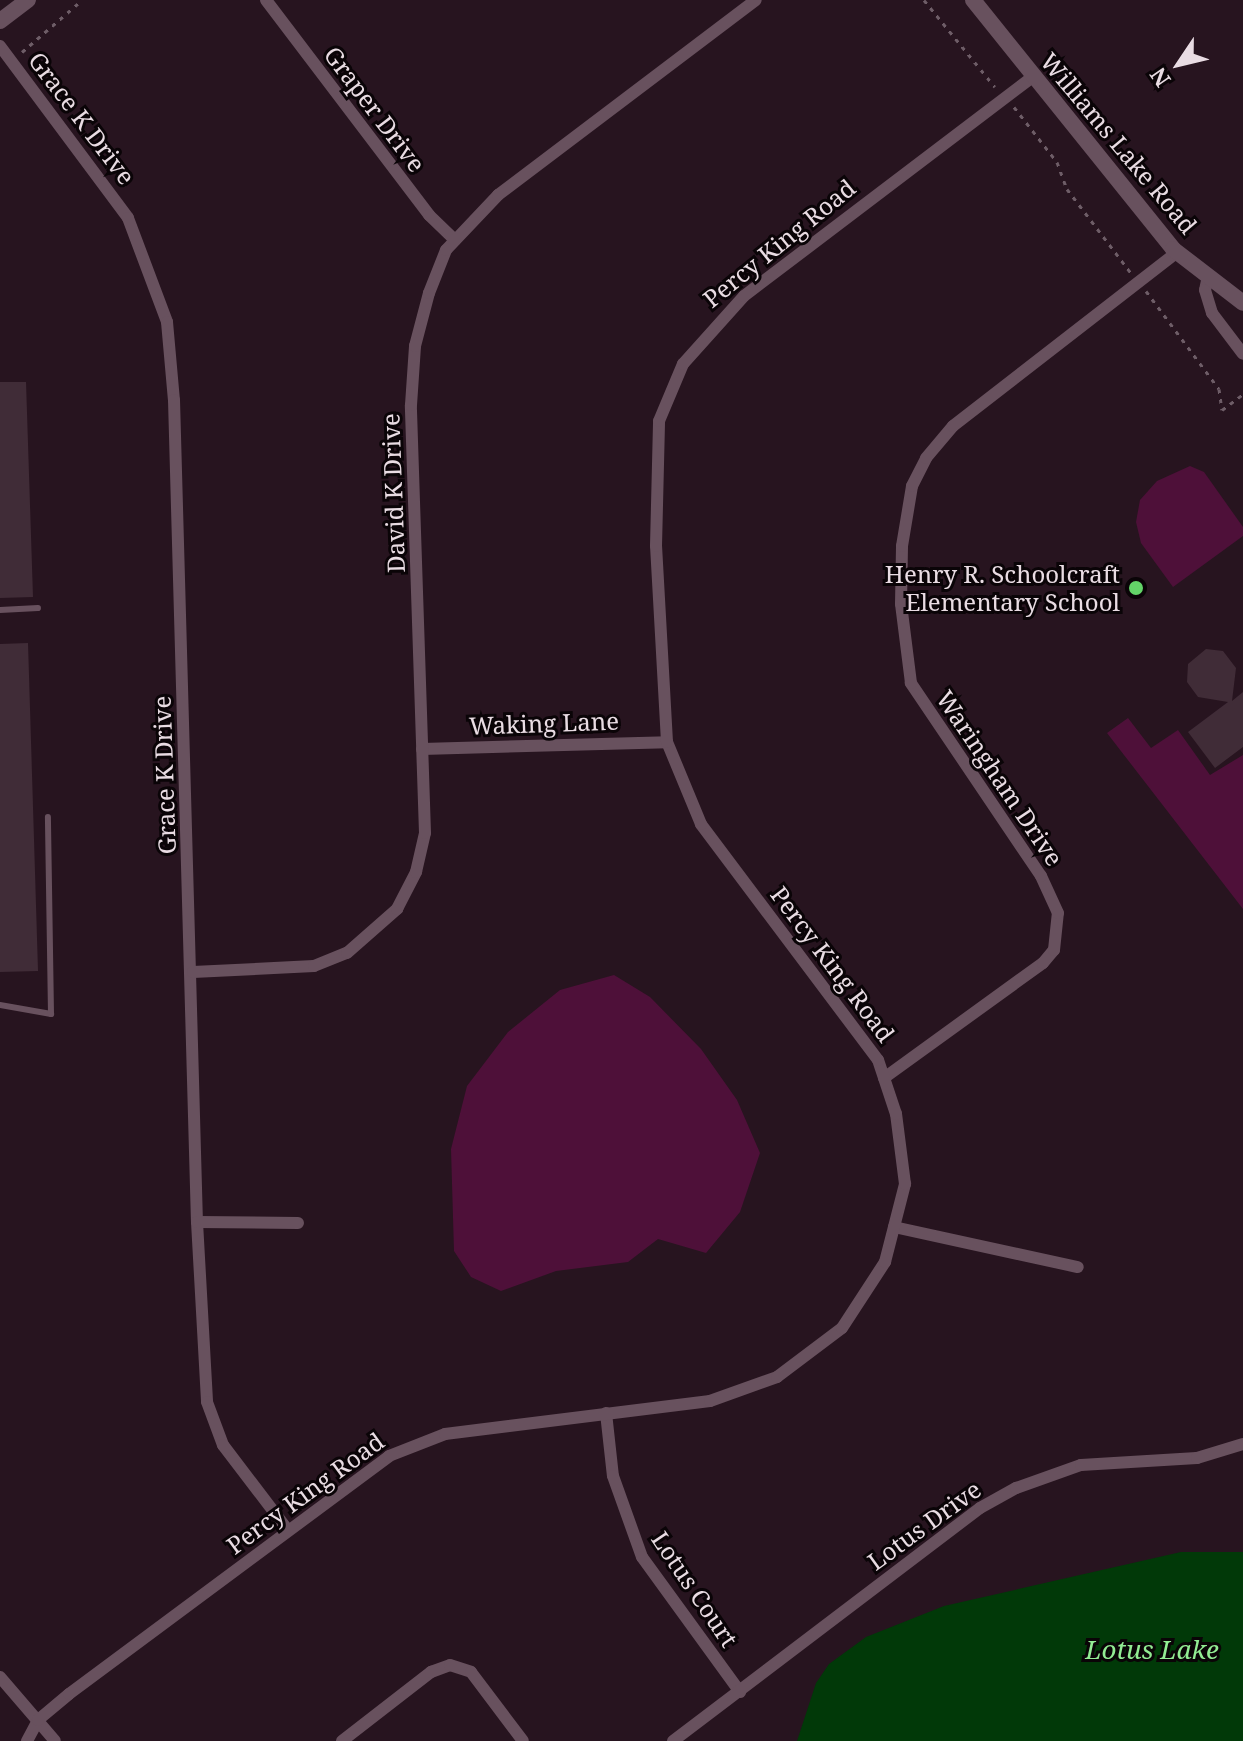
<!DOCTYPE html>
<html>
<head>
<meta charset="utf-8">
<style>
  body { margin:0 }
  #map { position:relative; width:1243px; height:1741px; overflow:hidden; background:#27141f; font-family:"Noto Serif",serif }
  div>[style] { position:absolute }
  .green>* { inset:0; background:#4e1039 }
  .water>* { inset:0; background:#013908 }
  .building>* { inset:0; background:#402c37 }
  .path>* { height:3px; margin-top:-1.5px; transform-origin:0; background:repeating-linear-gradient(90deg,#6e5d67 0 4px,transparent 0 10px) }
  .lane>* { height:6px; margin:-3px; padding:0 3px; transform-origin:3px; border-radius:3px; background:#68515e }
  .street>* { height:12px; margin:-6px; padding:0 6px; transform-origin:6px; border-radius:6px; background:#68515e }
  .secondary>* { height:16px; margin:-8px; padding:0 8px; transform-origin:8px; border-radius:8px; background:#68515e }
  .dots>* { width:22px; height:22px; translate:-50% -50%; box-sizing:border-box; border:4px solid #0a0407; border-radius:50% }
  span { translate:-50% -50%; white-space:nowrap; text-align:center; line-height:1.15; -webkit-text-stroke:6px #0a0407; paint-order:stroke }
  .street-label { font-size:24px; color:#e9dce3 }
  .poi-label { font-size:24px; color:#e9dce3 }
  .right { translate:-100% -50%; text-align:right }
  .water-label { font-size:26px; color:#92ec93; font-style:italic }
  .north { position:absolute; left:1139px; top:24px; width:80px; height:80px; -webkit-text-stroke:6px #0a0407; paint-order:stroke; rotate:235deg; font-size:22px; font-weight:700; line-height:32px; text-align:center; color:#e9dce3 }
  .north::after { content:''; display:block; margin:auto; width:28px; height:36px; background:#e9dce3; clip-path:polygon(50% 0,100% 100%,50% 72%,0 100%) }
</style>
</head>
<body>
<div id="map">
  <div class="green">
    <i style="clip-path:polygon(1190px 466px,1204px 472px,1243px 527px,1243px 536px,1173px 587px,1141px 543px,1136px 522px,1140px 500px,1157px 481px)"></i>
    <i style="clip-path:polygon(1128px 718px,1151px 748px,1178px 730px,1210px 775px,1243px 755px,1243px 909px,1107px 733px)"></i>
    <i style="clip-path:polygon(614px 975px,650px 997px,701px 1049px,737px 1100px,760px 1153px,740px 1212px,706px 1253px,658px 1239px,628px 1262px,556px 1271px,501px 1291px,471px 1277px,454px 1251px,451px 1149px,467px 1086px,508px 1032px,560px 990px)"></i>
  </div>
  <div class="water">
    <i style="clip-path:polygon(1181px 1552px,1243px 1552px,1243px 1741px,797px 1741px,816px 1683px,829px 1664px,866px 1637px,944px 1606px)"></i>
  </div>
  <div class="building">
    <i style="clip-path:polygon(0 382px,26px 382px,33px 597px,0 598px)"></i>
    <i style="clip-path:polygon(28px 643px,38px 971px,0 972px,0 644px)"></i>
    <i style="clip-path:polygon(1206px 649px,1223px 651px,1236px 668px,1232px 701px,1243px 692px,1243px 747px,1215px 768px,1188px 732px,1228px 702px,1198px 697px,1187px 682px,1188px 664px)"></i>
  </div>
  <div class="path">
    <i style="left:924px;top:0;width:112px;rotate:50.8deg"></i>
    <i style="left:22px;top:52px;width:79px;rotate:-40.9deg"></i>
    <i style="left:1014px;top:107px;width:70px;rotate:52deg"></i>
    <i style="left:1057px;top:162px;width:29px;rotate:70deg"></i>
    <i style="left:1067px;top:189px;width:106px;rotate:52.7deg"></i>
    <i style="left:1146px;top:291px;width:122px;rotate:53.3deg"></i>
    <i style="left:1219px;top:389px;width:21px;rotate:82deg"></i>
    <i style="left:1222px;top:410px;width:26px;rotate:-37deg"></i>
  </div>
  <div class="lane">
    <i style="left:0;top:610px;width:38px;rotate:-3deg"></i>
    <i style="left:0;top:1005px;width:52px;rotate:10deg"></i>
    <i style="left:51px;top:1014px;width:197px;rotate:-90.9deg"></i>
  </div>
  <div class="street">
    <i style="left:266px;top:0;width:270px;rotate:52.8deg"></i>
    <i style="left:429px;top:215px;width:36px;rotate:44deg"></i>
    <i style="left:0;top:46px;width:214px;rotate:53.3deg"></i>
    <i style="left:128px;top:218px;width:111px;rotate:69.4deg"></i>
    <i style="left:167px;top:322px;width:78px;rotate:84.9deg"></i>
    <i style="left:174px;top:400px;width:822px;rotate:88.4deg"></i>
    <i style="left:197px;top:1222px;width:180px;rotate:86.8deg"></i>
    <i style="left:207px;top:1402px;width:46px;rotate:69.6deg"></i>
    <i style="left:223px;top:1445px;width:106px;rotate:52.7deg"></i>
    <i style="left:1208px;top:276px;width:14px;rotate:102deg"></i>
    <i style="left:1205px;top:290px;width:24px;rotate:73deg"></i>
    <i style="left:1212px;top:313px;width:51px;rotate:52.9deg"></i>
    <i style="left:422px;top:749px;width:245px;rotate:-1.6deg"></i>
    <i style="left:193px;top:972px;width:121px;rotate:-2.8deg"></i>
    <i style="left:314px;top:966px;width:35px;rotate:-22deg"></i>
    <i style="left:347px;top:953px;width:67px;rotate:-41.3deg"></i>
    <i style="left:397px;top:909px;width:42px;rotate:-62.8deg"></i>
    <i style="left:416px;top:872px;width:40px;rotate:-77deg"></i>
    <i style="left:425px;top:833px;width:428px;rotate:-91.9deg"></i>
    <i style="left:411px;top:405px;width:59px;rotate:-86.1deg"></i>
    <i style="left:415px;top:346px;width:55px;rotate:-75.2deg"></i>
    <i style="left:429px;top:293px;width:46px;rotate:-68.4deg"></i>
    <i style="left:446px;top:250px;width:76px;rotate:-46.6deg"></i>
    <i style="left:498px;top:195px;width:323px;rotate:-37.1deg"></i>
    <i style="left:884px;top:1078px;width:196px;rotate:-35.9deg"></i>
    <i style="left:1043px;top:963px;width:17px;rotate:-50deg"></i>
    <i style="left:1054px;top:950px;width:37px;rotate:-84deg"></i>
    <i style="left:1058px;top:913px;width:41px;rotate:-114.7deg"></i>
    <i style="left:1041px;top:876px;width:233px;rotate:-124deg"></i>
    <i style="left:911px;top:683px;width:80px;rotate:-97.2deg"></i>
    <i style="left:901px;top:604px;width:58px;rotate:-89deg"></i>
    <i style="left:902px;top:546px;width:61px;rotate:-80.5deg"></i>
    <i style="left:912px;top:486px;width:31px;rotate:-63deg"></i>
    <i style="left:926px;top:458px;width:42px;rotate:-49.8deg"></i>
    <i style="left:953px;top:426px;width:284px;rotate:-37.8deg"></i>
    <i style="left:197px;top:1222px;width:101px;rotate:0.6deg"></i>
    <i style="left:894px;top:1227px;width:188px;rotate:12.3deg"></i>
    <i style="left:606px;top:1413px;width:63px;rotate:83.7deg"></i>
    <i style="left:613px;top:1476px;width:86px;rotate:70.3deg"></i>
    <i style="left:642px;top:1557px;width:167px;rotate:54deg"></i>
    <i style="left:0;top:1677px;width:84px;rotate:49.3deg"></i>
    <i style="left:27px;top:1741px;width:24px;rotate:-62deg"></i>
    <i style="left:38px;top:1720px;width:40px;rotate:-40deg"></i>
    <i style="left:69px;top:1694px;width:399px;rotate:-36.6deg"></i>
    <i style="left:389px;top:1456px;width:60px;rotate:-21.4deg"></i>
    <i style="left:445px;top:1434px;width:267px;rotate:-7.1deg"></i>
    <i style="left:710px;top:1401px;width:71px;rotate:-19.7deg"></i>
    <i style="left:777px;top:1377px;width:81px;rotate:-37deg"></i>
    <i style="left:842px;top:1328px;width:79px;rotate:-56.9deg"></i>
    <i style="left:885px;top:1262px;width:81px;rotate:-75.6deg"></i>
    <i style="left:905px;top:1184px;width:71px;rotate:-97.3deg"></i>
    <i style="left:896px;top:1114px;width:57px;rotate:-108.4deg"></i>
    <i style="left:878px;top:1060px;width:295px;rotate:-126.9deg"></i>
    <i style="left:701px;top:824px;width:89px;rotate:-112.5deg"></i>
    <i style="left:667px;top:742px;width:196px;rotate:-93.2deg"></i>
    <i style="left:656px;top:546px;width:125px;rotate:-88.6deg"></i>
    <i style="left:659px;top:421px;width:62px;rotate:-67.2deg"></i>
    <i style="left:683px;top:364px;width:91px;rotate:-48.1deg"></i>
    <i style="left:744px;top:296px;width:362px;rotate:-37.2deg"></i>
    <i style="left:342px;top:1741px;width:113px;rotate:-37.8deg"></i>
    <i style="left:431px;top:1672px;width:20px;rotate:-20deg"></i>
    <i style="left:450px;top:1665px;width:22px;rotate:18deg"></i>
    <i style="left:471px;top:1672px;width:86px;rotate:53deg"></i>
    <i style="left:673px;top:1741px;width:385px;rotate:-37.2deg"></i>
    <i style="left:980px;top:1508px;width:41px;rotate:-29.1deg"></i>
    <i style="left:1016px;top:1488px;width:69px;rotate:-19.5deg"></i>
    <i style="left:1081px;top:1465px;width:116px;rotate:-3.5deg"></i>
    <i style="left:1197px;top:1458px;width:48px;rotate:-16.9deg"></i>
  </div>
  <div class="secondary">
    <i style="left:973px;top:0;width:319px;rotate:51.2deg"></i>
    <i style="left:1173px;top:249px;width:88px;rotate:37.6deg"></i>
    <i style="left:0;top:21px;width:35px;rotate:-37deg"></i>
  </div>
  <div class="dots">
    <i style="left:1136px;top:588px;background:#63d468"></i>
  </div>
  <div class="street-label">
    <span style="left:375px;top:109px;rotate:53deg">Graper Drive</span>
    <span style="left:82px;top:118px;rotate:53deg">Grace K Drive</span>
    <span style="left:1119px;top:143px;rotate:50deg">Williams Lake Road</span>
    <span style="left:779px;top:243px;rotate:-39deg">Percy King Road</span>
    <span style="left:393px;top:493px;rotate:-92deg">David K Drive</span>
    <span style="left:544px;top:723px;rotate:-2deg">Waking Lane</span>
    <span style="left:164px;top:775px;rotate:-92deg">Grace K Drive</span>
    <span style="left:1000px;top:778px;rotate:56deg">Waringham Drive</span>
    <span style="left:833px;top:964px;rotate:53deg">Percy King Road</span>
    <span style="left:305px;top:1493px;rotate:-36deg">Percy King Road</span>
    <span style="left:924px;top:1525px;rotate:-36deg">Lotus Drive</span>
    <span style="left:695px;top:1589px;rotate:56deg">Lotus Court</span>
  </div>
  <div class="poi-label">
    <span class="right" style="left:1120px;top:588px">Henry R. Schoolcraft<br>Elementary School</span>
  </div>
  <div class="water-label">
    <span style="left:1152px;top:1650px">Lotus Lake</span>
  </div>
  <div class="north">N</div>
</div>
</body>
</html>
